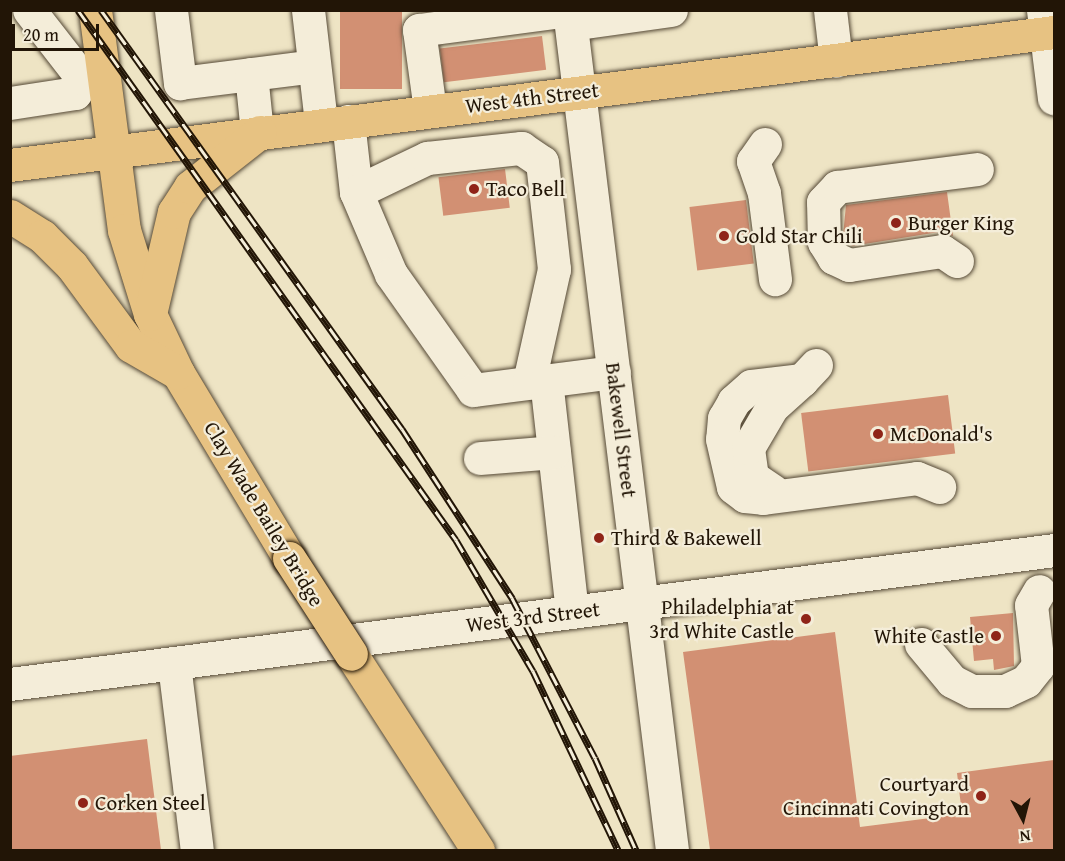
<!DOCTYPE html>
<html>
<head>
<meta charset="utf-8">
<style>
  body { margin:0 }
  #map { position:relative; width:1065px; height:861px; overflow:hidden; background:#eee4c4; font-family:"Gentium Book Plus",serif }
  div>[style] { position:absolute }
  .building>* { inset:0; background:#d29073; transform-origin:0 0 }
  .roads { filter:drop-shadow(0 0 2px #554936) drop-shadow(0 0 2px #554936) }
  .minor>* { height:33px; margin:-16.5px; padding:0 16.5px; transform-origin:16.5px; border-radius:16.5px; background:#f4edd9 }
  .major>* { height:33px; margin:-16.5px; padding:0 16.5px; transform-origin:16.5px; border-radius:16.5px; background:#e7c282 }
  .rail>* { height:7px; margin-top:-3.5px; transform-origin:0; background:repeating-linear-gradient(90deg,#f4edd9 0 14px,#221506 0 28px); box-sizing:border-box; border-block:2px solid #221506 }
  .bridges { filter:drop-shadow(0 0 2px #221506) drop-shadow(0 0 2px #221506) }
  .major-bridge>* { height:33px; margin:-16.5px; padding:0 16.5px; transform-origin:16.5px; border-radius:16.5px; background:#e7c282 }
  .dots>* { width:16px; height:16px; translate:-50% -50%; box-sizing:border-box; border:3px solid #f4edd9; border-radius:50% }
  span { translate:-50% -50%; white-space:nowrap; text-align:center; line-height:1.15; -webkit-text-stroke:4.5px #f4edd9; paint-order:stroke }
  .street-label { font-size:21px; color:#221506 }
  .poi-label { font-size:21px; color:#221506 }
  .left { translate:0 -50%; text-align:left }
  .right { translate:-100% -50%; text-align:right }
  .frame { position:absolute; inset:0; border:12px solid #221506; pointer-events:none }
  .north { position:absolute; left:993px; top:789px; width:60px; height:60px; -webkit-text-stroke:4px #f4edd9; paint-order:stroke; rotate:173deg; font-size:16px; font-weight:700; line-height:24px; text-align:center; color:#221506 }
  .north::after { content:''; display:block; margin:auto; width:21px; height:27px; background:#221506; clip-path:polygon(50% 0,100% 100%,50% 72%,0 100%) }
  .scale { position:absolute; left:12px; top:24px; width:87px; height:27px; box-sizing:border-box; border:3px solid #221506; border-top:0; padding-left:8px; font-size:18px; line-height:21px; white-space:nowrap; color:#221506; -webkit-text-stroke:4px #f4edd9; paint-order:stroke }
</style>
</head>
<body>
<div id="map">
  <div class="building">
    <i style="left:340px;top:10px;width:62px;height:79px"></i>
    <i style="left:542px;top:36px;width:34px;height:103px;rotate:83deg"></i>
    <i style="left:505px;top:169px;width:39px;height:67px;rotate:83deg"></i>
    <i style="clip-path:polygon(947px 192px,953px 236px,939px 232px,852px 246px,843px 236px,846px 205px)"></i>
    <i style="left:746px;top:200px;width:64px;height:57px;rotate:83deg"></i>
    <i style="left:948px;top:395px;width:59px;height:148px;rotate:83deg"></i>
    <i style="clip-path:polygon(1013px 613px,1014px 666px,994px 670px,993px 659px,974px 661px,970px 617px)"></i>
    <i style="clip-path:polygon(835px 632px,860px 827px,962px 814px,957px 773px,1054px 760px,1054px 850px,710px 850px,683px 652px)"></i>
    <i style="clip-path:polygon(147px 739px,161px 850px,10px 850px,10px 756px)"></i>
  </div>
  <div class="roads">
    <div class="minor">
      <i style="left:171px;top:10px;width:74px;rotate:83deg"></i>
      <i style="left:180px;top:83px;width:135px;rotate:-7.2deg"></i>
      <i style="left:308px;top:10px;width:114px;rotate:83.4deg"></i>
      <i style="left:569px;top:10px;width:846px;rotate:83.01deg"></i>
      <i style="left:830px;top:10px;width:51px;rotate:83.3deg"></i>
      <i style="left:1043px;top:10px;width:89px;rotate:82.9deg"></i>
      <i style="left:571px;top:24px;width:101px;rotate:-8deg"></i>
      <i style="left:251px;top:74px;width:58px;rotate:84.1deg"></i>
      <i style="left:10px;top:103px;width:66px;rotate:-8.7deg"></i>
      <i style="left:75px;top:93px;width:17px;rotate:-65deg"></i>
      <i style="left:82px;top:78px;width:86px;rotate:-127.9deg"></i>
      <i style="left:430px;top:110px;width:81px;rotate:-97.8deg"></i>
      <i style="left:419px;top:30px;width:150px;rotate:-7.6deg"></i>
      <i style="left:348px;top:121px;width:71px;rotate:83.6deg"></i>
      <i style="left:356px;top:192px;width:89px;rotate:66.9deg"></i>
      <i style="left:391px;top:274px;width:142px;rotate:54.7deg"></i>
      <i style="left:473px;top:390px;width:142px;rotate:-7.3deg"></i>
      <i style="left:765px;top:144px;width:21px;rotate:125deg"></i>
      <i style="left:753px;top:161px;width:34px;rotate:71deg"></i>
      <i style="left:764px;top:193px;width:87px;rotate:82.7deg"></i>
      <i style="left:356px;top:192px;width:79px;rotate:-25.6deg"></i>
      <i style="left:427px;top:158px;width:95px;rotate:-6.1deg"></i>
      <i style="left:521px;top:148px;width:25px;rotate:34deg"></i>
      <i style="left:542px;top:162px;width:108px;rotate:83.6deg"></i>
      <i style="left:554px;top:269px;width:116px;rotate:102.5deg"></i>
      <i style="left:957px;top:261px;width:18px;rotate:-146deg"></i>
      <i style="left:942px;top:251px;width:94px;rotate:171.4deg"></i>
      <i style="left:849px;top:265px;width:17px;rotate:-155deg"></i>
      <i style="left:834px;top:258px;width:19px;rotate:-122deg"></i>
      <i style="left:824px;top:242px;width:40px;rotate:-91.4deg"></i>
      <i style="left:823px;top:202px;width:21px;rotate:-47deg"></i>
      <i style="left:837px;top:187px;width:141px;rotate:-7.3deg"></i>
      <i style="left:816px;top:365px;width:21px;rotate:133deg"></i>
      <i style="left:802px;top:380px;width:51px;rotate:173.3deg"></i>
      <i style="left:751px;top:386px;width:23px;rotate:139deg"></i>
      <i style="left:734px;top:401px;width:20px;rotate:120deg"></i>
      <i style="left:724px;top:418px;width:21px;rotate:95deg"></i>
      <i style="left:722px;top:439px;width:49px;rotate:77.1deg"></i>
      <i style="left:733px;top:487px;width:15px;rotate:37deg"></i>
      <i style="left:745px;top:496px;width:18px;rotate:6deg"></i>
      <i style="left:763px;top:498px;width:155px;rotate:-7.4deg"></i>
      <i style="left:917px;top:478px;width:24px;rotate:22deg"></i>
      <i style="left:546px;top:380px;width:233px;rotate:83.6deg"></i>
      <i style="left:480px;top:458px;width:74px;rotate:-4.6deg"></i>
      <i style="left:773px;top:491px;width:25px;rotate:-146deg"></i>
      <i style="left:752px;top:477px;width:29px;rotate:-98deg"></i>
      <i style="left:748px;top:448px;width:48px;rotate:-59.7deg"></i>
      <i style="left:772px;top:407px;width:40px;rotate:-42deg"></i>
      <i style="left:921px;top:644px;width:48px;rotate:50deg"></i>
      <i style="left:952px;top:681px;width:22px;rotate:27deg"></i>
      <i style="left:972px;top:691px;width:33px"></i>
      <i style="left:1005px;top:691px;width:23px;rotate:-25deg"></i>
      <i style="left:1026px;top:681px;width:19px;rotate:-51deg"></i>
      <i style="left:1038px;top:666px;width:61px;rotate:-96.5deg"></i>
      <i style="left:1031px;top:605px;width:16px;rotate:-60deg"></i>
      <i style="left:174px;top:664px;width:187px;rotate:83deg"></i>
      <i style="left:10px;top:684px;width:1053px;rotate:-7.31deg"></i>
    </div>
    <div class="major">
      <i style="left:95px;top:10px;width:222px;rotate:82.5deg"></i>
      <i style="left:124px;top:230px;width:88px;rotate:72.8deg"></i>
      <i style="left:150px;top:314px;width:65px;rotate:64.6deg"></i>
      <i style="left:178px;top:373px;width:216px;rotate:59deg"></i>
      <i style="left:10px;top:165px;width:1052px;rotate:-7.26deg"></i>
      <i style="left:10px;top:216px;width:38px;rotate:32deg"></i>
      <i style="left:42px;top:236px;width:42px;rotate:45deg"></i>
      <i style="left:72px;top:266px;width:99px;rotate:53.6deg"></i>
      <i style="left:131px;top:346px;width:54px;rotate:29.9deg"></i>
      <i style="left:150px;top:314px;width:105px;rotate:-76.8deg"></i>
      <i style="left:174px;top:212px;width:30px;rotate:-57deg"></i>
      <i style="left:190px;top:187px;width:89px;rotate:-38.2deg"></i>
      <i style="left:351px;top:654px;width:234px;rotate:57.1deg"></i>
    </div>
  </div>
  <div class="rail">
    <i style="left:78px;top:10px;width:651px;rotate:54.5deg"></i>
    <i style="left:456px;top:540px;width:152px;rotate:59.6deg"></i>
    <i style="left:533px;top:671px;width:198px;rotate:64.6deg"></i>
    <i style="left:101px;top:10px;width:516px;rotate:54.31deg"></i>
    <i style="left:402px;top:429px;width:202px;rotate:56.9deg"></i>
    <i style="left:512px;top:598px;width:180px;rotate:62.6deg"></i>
    <i style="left:595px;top:758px;width:101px;rotate:66deg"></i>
  </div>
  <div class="bridges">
    <div class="major-bridge">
      <i style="left:289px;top:558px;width:114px;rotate:57.1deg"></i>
    </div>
  </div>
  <div class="dots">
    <i style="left:474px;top:189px;background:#8f2418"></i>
    <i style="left:896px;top:223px;background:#8f2418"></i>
    <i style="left:724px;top:236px;background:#8f2418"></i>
    <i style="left:878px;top:434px;background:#8f2418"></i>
    <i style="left:599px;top:538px;background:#8f2418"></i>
    <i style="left:806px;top:619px;background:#8f2418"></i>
    <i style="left:996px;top:636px;background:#8f2418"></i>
    <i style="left:981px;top:796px;background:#8f2418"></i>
    <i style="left:83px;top:803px;background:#8f2418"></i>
  </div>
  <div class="street-label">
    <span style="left:532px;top:98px;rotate:-7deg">West 4th Street</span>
    <span style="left:621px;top:430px;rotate:83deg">Bakewell Street</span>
    <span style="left:264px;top:514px;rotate:59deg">Clay Wade Bailey Bridge</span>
    <span style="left:533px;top:617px;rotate:-7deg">West 3rd Street</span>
  </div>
  <div class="poi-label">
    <span class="left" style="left:486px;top:189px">Taco Bell</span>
    <span class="left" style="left:908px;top:223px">Burger King</span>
    <span class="left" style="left:736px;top:236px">Gold Star Chili</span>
    <span class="left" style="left:890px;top:434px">McDonald's</span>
    <span class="left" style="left:611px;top:538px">Third &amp; Bakewell</span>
    <span class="right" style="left:794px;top:619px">Philadelphia at<br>3rd White Castle</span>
    <span class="right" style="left:984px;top:636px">White Castle</span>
    <span class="right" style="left:969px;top:796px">Courtyard<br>Cincinnati Covington</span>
    <span class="left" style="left:95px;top:803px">Corken Steel</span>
  </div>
  <div class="frame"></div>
  <div class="north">N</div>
  <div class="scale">20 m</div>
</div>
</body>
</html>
